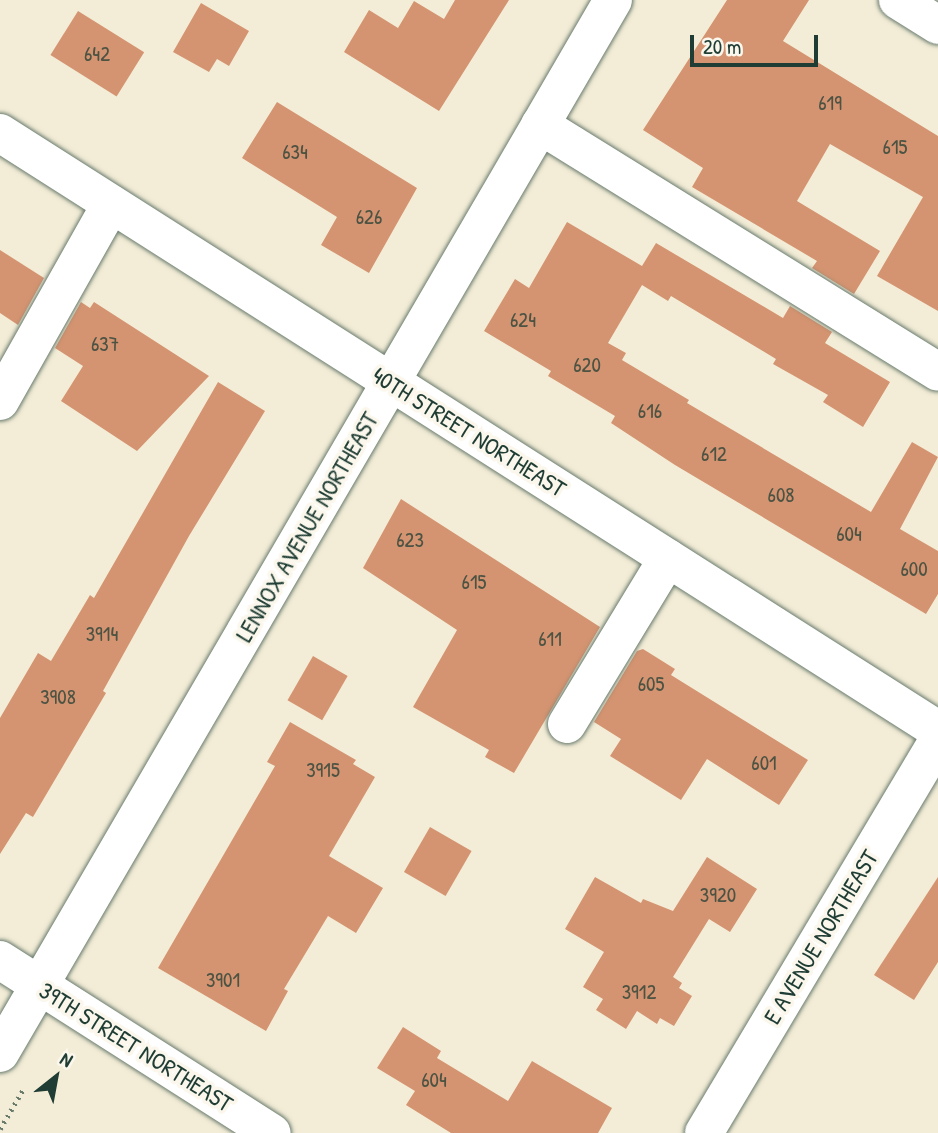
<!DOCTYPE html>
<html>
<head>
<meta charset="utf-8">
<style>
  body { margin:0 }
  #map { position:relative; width:938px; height:1133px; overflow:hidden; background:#f3edd7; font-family:"Patrick Hand",sans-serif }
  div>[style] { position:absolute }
  .building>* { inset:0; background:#d59471; transform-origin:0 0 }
  .path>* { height:4.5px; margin-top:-2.25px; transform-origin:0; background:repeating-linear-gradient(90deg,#697b6d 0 2px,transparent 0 7px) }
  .roads { filter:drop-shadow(0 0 2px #697b6d) drop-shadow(0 0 2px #697b6d) }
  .minor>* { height:38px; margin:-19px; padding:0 19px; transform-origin:19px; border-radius:19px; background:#fff }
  span { translate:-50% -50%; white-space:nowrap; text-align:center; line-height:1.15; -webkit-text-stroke:7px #fbf7ec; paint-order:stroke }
  .number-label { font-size:21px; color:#4c5343 }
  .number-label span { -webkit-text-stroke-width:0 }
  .street-label { font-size:24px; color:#1f3d34 }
  .north { position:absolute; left:21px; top:1042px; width:70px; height:70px; -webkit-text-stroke:5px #fbf7ec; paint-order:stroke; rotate:31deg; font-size:19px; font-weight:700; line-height:28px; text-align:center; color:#1f3d34 }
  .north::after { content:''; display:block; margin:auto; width:24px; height:32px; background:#1f3d34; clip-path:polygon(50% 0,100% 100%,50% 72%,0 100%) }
  .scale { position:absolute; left:690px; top:35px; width:128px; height:32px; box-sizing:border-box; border:4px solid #1f3d34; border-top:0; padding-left:9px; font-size:21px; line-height:24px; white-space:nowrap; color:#1f3d34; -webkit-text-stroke:5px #fbf7ec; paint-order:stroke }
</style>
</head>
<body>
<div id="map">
  <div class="building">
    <i style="clip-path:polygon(455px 0,509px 0,439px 111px,344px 52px,369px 10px,398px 28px,414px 1px,444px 19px)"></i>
    <i style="clip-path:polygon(727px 0,809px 0,783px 41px,938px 136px,938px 311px,877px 276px,923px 197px,830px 144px,797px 201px,880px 251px,854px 294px,812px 268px,817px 261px,692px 187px,703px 168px,643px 130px)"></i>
    <i style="clip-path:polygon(201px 3px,249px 31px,229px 66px,217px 59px,209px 72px,173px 52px)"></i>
    <i style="left:78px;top:11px;width:78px;height:52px;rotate:32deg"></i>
    <i style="clip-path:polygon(277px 102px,417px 188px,369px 273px,321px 245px,337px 217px,242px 158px)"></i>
    <i style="clip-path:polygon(567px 222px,642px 266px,656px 243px,783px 318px,790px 306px,832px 332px,825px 343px,890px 382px,863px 427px,823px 402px,828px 395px,773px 364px,776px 359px,671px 296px,668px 301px,642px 285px,608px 343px,626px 353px,622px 360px,689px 400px,687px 403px,871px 512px,912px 442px,938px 457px,900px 529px,938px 551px,938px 594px,926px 614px,675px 465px,611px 423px,615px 416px,548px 376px,551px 371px,484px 331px,515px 279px,529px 288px)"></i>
    <i style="clip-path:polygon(0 250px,44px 278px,18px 325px,0 313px)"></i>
    <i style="clip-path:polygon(81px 302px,90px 308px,94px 302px,209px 376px,137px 451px,61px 401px,83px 366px,55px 348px)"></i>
    <i style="clip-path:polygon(218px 382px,265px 411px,189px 536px,103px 691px,106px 693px,33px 817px,26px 813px,0 854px,0 718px,38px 653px,51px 661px,90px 595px,94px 598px)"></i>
    <i style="clip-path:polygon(401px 499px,600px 627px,514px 773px,485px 757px,489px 750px,413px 707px,457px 630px,363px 568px)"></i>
    <i style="clip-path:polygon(643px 649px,675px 669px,671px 675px,808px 760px,779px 805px,707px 759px,681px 800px,610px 756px,621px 739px,594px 722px,637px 651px)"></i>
    <i style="left:313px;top:656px;width:40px;height:51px;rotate:30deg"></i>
    <i style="clip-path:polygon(290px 722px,356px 760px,353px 764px,375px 777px,329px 856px,383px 888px,356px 933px,328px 916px,284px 989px,288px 991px,266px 1031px,158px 968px,275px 766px,267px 762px)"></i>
    <i style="left:430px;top:827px;width:48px;height:52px;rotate:30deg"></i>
    <i style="clip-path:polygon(707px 857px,757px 889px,730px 932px,709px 919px,673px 977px,682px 983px,679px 988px,692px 996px,674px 1026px,660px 1018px,657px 1024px,637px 1011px,626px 1029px,596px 1010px,603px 999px,583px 987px,604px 952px,565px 929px,595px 877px,641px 903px,643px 899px,673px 911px)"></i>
    <i style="clip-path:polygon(938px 877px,938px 962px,914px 1000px,874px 975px)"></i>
    <i style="clip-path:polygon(403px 1027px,441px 1051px,437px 1058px,508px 1101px,532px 1061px,612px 1108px,598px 1133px,451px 1133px,406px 1105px,415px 1091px,377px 1068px)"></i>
  </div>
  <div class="path">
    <i style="left:0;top:1129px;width:48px;rotate:-59.7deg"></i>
  </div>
  <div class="roads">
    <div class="minor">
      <i style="left:898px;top:0;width:47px;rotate:32deg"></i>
      <i style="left:540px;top:125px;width:468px;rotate:31.8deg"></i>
      <i style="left:0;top:133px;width:1112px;rotate:32.48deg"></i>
      <i style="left:0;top:401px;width:226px;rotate:-60.6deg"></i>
      <i style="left:567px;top:724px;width:194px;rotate:-58.7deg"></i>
      <i style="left:0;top:960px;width:322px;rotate:32.5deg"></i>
      <i style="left:0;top:1053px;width:1218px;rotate:-59.79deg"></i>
      <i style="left:704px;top:1133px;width:457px;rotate:-59.2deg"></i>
    </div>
  </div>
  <div class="number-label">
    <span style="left:97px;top:54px">642</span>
    <span style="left:830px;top:103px">619</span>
    <span style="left:895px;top:147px">615</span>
    <span style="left:295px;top:152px">634</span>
    <span style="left:369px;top:217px">626</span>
    <span style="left:523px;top:320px">624</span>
    <span style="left:105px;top:344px">637</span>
    <span style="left:587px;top:365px">620</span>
    <span style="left:650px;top:411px">616</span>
    <span style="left:714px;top:454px">612</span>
    <span style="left:781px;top:495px">608</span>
    <span style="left:849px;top:534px">604</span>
    <span style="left:410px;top:540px">623</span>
    <span style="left:914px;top:569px">600</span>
    <span style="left:474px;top:582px">615</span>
    <span style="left:102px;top:634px">3914</span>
    <span style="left:550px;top:639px">611</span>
    <span style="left:651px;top:684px">605</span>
    <span style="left:58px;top:697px">3908</span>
    <span style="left:764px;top:763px">601</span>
    <span style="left:323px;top:770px">3915</span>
    <span style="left:718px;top:895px">3920</span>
    <span style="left:223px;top:980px">3901</span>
    <span style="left:639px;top:992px">3912</span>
    <span style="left:434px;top:1080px">604</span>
  </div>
  <div class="street-label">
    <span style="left:469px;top:432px;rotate:32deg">40TH STREET NORTHEAST</span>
    <span style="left:307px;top:527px;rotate:-60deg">LENNOX AVENUE NORTHEAST</span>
    <span style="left:821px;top:937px;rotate:-59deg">E AVENUE NORTHEAST</span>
    <span style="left:136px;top:1047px;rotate:32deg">39TH STREET NORTHEAST</span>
  </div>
  <div class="north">N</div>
  <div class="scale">20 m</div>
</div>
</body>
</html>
